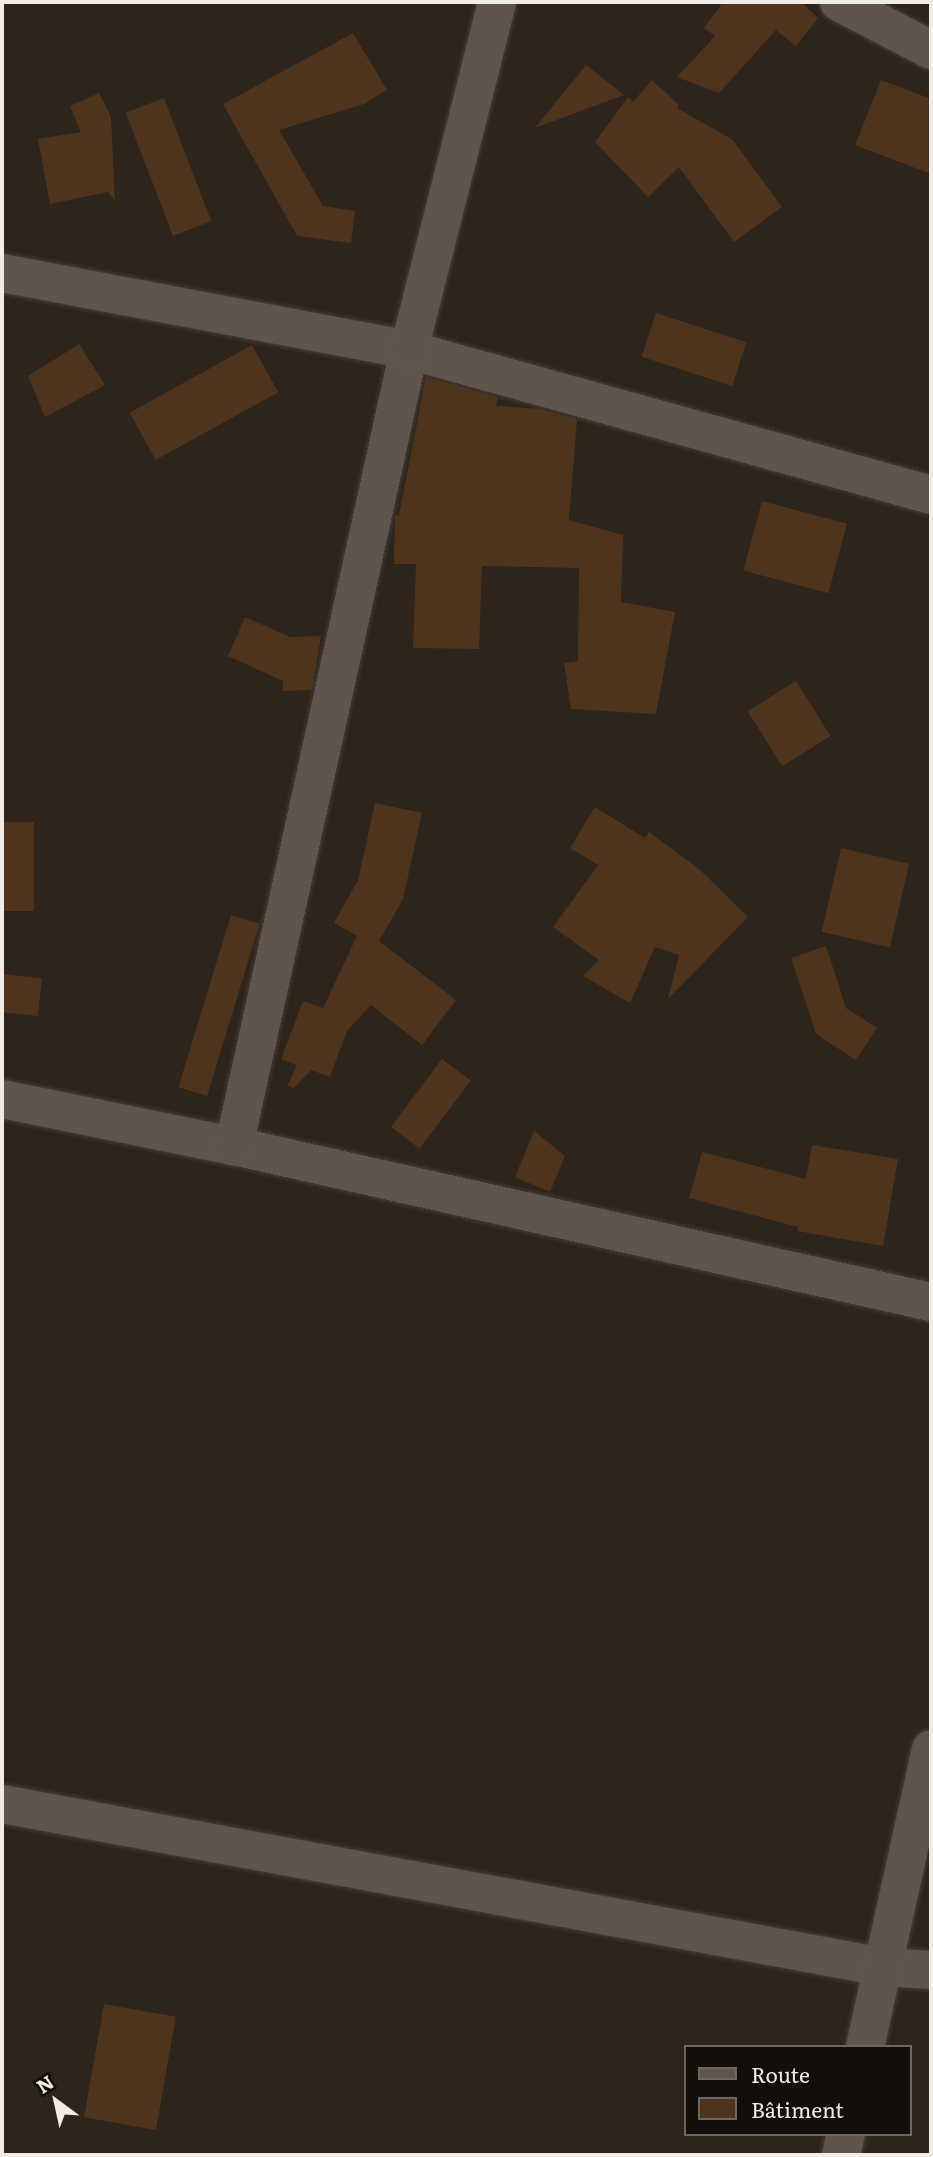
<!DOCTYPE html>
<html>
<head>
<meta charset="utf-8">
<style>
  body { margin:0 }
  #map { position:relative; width:933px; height:2157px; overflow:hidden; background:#2d241b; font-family:Literata,serif }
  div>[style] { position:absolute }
  .building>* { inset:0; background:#4e341c; transform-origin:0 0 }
  .roads { filter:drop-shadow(0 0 2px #463e37) drop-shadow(0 0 2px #463e37) }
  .street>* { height:38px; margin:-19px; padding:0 19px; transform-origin:19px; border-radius:19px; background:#60554c }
  .secondary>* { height:38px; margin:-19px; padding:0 19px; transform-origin:19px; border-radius:19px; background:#60554c }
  span { translate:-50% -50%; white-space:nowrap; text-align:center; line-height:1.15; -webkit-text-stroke:7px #120e0a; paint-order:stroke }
  .frame { position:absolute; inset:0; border:4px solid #f2ece6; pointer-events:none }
  .legend { position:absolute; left:684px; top:2045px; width:228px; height:91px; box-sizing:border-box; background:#120e0a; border:2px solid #6c6762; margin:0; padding:9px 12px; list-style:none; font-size:21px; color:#f2ece6 }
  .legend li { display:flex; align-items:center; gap:14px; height:35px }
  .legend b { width:35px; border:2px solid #6c6762 }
  .north { position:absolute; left:21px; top:2066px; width:70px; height:70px; -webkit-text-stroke:5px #120e0a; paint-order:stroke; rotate:327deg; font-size:19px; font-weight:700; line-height:28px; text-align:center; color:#f2ece6 }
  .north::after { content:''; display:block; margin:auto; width:24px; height:32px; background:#f2ece6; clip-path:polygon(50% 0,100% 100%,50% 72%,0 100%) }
</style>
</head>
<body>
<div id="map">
  <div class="building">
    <i style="clip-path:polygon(723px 2px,801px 2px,818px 18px,796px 46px,776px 30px,719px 93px,677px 77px,715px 36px,704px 28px)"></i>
    <i style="clip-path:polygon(353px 33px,387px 90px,364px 104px,279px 130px,323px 206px,355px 211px,351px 243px,297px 236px,223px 104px)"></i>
    <i style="clip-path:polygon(586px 65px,624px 95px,535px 128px)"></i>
    <i style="clip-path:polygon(652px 80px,679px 105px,677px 108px,733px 140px,782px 207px,734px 242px,679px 167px,648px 197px,595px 142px,628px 97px,633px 102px)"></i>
    <i style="clip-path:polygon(881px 80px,931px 99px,931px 174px,855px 145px)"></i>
    <i style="clip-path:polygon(99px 93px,111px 117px,115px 201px,108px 192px,50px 204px,38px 139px,81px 132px,70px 106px)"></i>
    <i style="left:164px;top:98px;width:132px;height:41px;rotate:69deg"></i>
    <i style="left:656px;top:313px;width:95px;height:46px;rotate:18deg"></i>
    <i style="clip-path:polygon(79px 344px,105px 385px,45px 417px,28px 376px)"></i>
    <i style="left:252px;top:345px;width:54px;height:140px;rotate:61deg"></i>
    <i style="clip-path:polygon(426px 377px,498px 397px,496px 406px,540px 409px,577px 419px,569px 520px,623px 535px,621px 602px,675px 612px,656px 714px,571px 709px,564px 663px,578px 661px,579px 568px,482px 566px,479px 649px,413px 648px,416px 564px,394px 564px,395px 515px,399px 515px)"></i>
    <i style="left:762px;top:501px;width:88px;height:72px;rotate:15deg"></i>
    <i style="clip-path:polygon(245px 617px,290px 637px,321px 636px,312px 690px,283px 691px,283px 681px,228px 656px)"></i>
    <i style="left:796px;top:681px;width:65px;height:57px;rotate:58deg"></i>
    <i style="clip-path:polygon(375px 803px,422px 813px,403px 899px,379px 941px,456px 1000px,422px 1045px,371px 1005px,347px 1031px,330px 1077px,311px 1070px,293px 1089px,288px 1085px,297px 1065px,281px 1059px,303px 1001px,323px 1008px,357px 936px,334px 923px,358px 880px)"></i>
    <i style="clip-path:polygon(595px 807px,645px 838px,649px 832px,699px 869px,748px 917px,668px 999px,679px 955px,655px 947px,630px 1003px,583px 976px,599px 960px,553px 927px,598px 865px,570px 848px)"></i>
    <i style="left:2px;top:822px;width:32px;height:89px"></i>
    <i style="left:841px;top:848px;width:70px;height:86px;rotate:13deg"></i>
    <i style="left:231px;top:915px;width:30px;height:180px;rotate:17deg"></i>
    <i style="clip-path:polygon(826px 946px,846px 1008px,877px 1028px,856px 1060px,816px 1034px,791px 958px)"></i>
    <i style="left:2px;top:974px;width:40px;height:38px;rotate:6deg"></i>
    <i style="left:442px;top:1059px;width:36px;height:85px;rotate:37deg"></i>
    <i style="clip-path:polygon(534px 1131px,565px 1156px,550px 1192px,515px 1177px)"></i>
    <i style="clip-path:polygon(812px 1145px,898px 1159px,883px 1246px,797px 1231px,798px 1227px,689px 1198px,702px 1152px,806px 1179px)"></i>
    <i style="left:104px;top:2004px;width:73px;height:115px;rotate:10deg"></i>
  </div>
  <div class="roads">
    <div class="street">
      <i style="left:839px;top:2px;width:104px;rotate:27.6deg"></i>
      <i style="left:2px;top:273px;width:414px;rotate:10.7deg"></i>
      <i style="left:409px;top:350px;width:542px;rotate:15.52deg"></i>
      <i style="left:2px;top:1099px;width:237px;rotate:11.5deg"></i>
      <i style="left:234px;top:1146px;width:714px;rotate:12.62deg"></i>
      <i style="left:234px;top:1146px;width:815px;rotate:-77.6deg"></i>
      <i style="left:409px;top:350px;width:359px;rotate:-75.8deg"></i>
      <i style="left:2px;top:1804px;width:896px;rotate:10.48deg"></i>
      <i style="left:883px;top:1967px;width:48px;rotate:3.6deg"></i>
    </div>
    <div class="secondary">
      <i style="left:865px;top:2047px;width:305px;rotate:-77.5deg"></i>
      <i style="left:841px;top:2155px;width:22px;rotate:-77deg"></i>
    </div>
  </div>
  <div class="frame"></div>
  <ul class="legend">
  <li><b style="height:9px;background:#60554c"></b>Route</li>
  <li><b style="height:19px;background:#4e341c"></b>Bâtiment</li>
  </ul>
  <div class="north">N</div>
</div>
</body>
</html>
